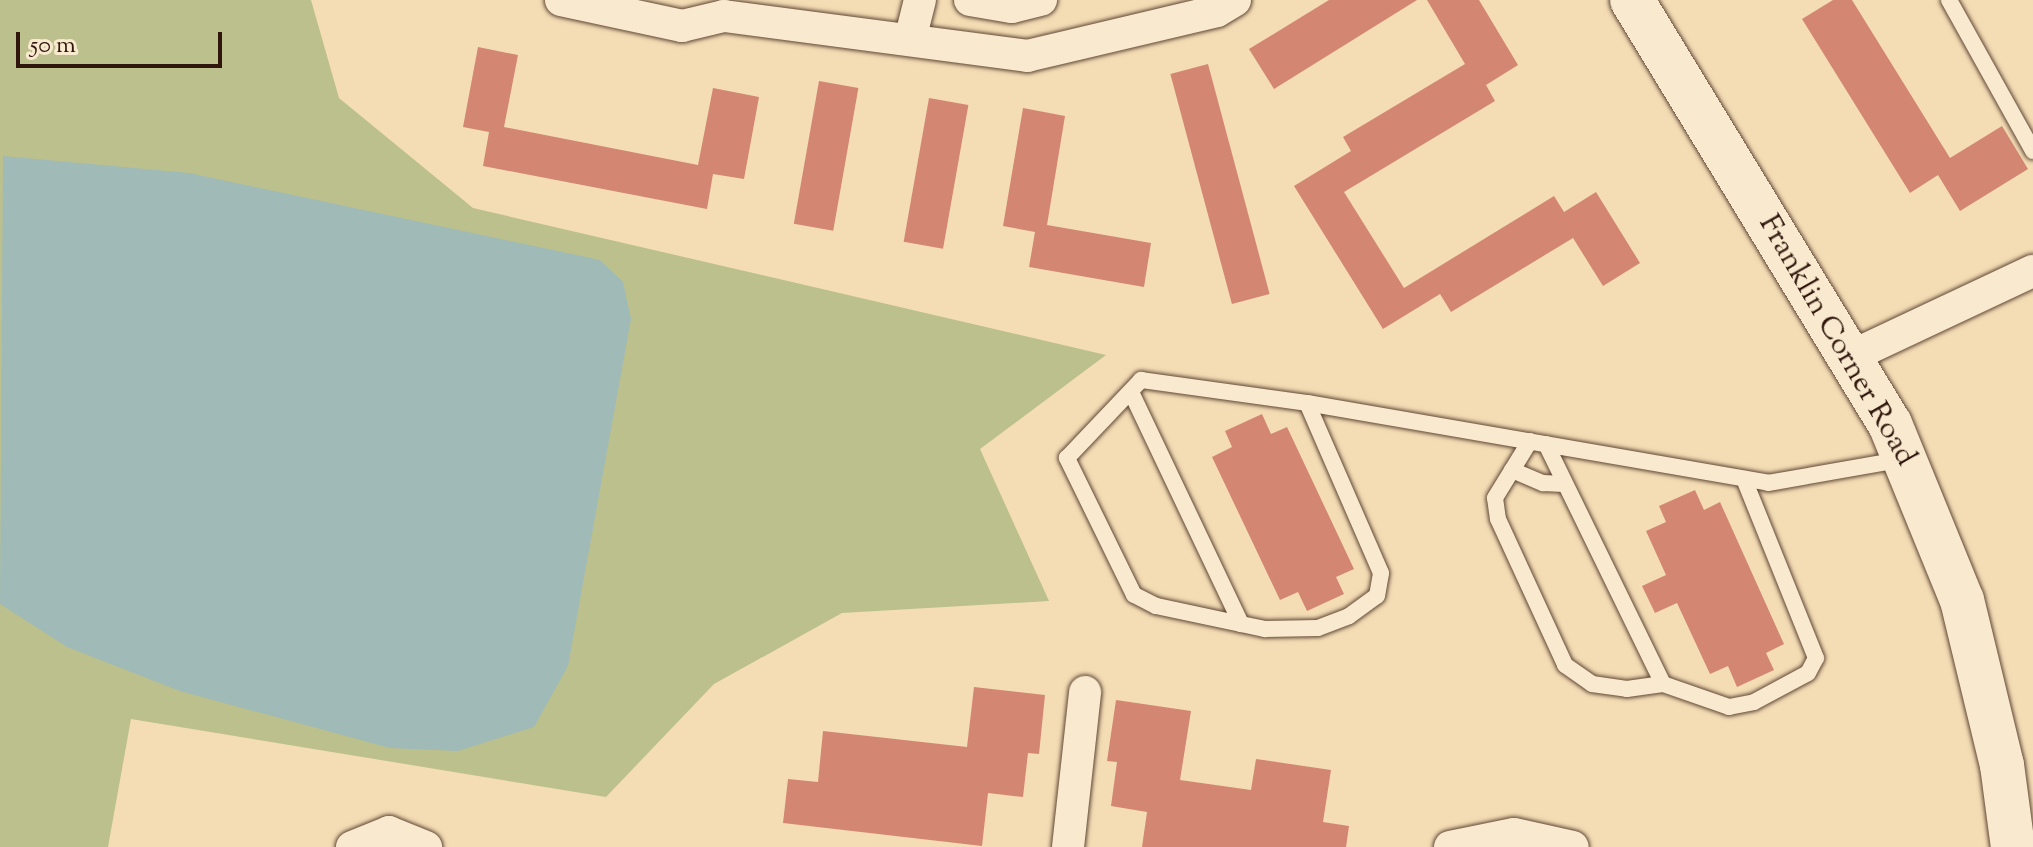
<!DOCTYPE html>
<html>
<head>
<meta charset="utf-8">
<style>
  body { margin:0 }
  #map { position:relative; width:2033px; height:847px; overflow:hidden; background:#f4ddb5; font-family:"Sorts Mill Goudy",serif }
  div>[style] { position:absolute }
  .green>* { inset:0; background:#bcc08c }
  .water>* { inset:0; background:#9fbab7 }
  .building>* { inset:0; background:#d38672; transform-origin:0 0 }
  .roads { filter:drop-shadow(0 0 2px #604736) drop-shadow(0 0 2px #604736) }
  .lane>* { height:16px; margin:-8px; padding:0 8px; transform-origin:8px; border-radius:8px; background:#f8e9cf }
  .street>* { height:32px; margin:-16px; padding:0 16px; transform-origin:16px; border-radius:16px; background:#f8e9cf }
  .secondary>* { height:44px; margin:-22px; padding:0 22px; transform-origin:22px; border-radius:22px; background:#f8e9cf }
  span { translate:-50% -50%; white-space:nowrap; text-align:center; line-height:1.15; -webkit-text-stroke:6px #f8e9cf; paint-order:stroke }
  .street-label { font-size:30px; color:#2f150b }
  .scale { position:absolute; left:16px; top:32px; width:206px; height:36px; box-sizing:border-box; border:4px solid #2f150b; border-top:0; padding-left:10px; font-size:24px; line-height:28px; white-space:nowrap; color:#2f150b; -webkit-text-stroke:6px #f8e9cf; paint-order:stroke }
</style>
</head>
<body>
<div id="map">
  <div class="green">
    <i style="clip-path:polygon(0 0,311px 0,339px 98px,473px 208px,1106px 355px,980px 449px,1049px 601px,842px 613px,714px 684px,606px 797px,131px 719px,108px 847px,0 847px)"></i>
  </div>
  <div class="water">
    <i style="clip-path:polygon(3px 156px,189px 173px,600px 260px,623px 282px,631px 319px,568px 666px,534px 727px,458px 751px,390px 748px,180px 691px,67px 647px,0 604px)"></i>
  </div>
  <div class="building">
    <i style="clip-path:polygon(1329px 0,1417px 0,1274px 89px,1249px 49px)"></i>
    <i style="clip-path:polygon(1427px 0,1479px 0,1518px 65px,1486px 85px,1495px 101px,1344px 192px,1404px 288px,1554px 196px,1564px 212px,1596px 192px,1640px 263px,1603px 286px,1573px 238px,1451px 312px,1440px 294px,1383px 329px,1294px 186px,1351px 151px,1343px 137px,1465px 64px)"></i>
    <i style="clip-path:polygon(1833px 0,1852px 0,1950px 158px,2002px 126px,2028px 169px,1960px 211px,1938px 175px,1910px 193px,1802px 19px)"></i>
    <i style="clip-path:polygon(478px 47px,518px 55px,504px 127px,698px 165px,713px 88px,759px 97px,744px 179px,713px 174px,707px 209px,483px 166px,489px 132px,463px 127px)"></i>
    <i style="left:1208px;top:64px;width:238px;height:39px;rotate:75deg"></i>
    <i style="left:819px;top:81px;width:40px;height:145px;rotate:10deg"></i>
    <i style="left:929px;top:98px;width:40px;height:146px;rotate:10deg"></i>
    <i style="clip-path:polygon(1023px 108px,1065px 116px,1047px 225px,1151px 243px,1144px 287px,1029px 267px,1035px 232px,1003px 226px)"></i>
    <i style="clip-path:polygon(1262px 414px,1271px 434px,1287px 427px,1354px 569px,1336px 577px,1344px 594px,1307px 611px,1298px 592px,1280px 600px,1212px 457px,1232px 447px,1225px 431px)"></i>
    <i style="clip-path:polygon(1695px 490px,1704px 510px,1720px 502px,1784px 644px,1766px 653px,1774px 670px,1737px 687px,1728px 666px,1710px 674px,1677px 603px,1655px 613px,1642px 586px,1666px 575px,1646px 531px,1666px 522px,1659px 506px)"></i>
    <i style="clip-path:polygon(974px 687px,1045px 695px,1039px 754px,1028px 753px,1023px 797px,988px 793px,982px 846px,783px 823px,788px 779px,818px 782px,823px 731px,967px 747px)"></i>
    <i style="clip-path:polygon(1116px 700px,1191px 711px,1180px 780px,1251px 790px,1256px 759px,1331px 770px,1323px 822px,1349px 826px,1346px 847px,1142px 847px,1147px 812px,1111px 806px,1117px 762px,1107px 761px)"></i>
  </div>
  <div class="roads">
    <div class="lane">
      <i style="left:1949px;top:0;width:173px;rotate:60.9deg"></i>
      <i style="left:1131px;top:392px;width:257px;rotate:64.6deg"></i>
      <i style="left:1241px;top:624px;width:25px;rotate:12deg"></i>
      <i style="left:1265px;top:629px;width:53px;rotate:-1.1deg"></i>
      <i style="left:1318px;top:628px;width:33px;rotate:-21deg"></i>
      <i style="left:1349px;top:616px;width:34px;rotate:-36deg"></i>
      <i style="left:1377px;top:596px;width:23px;rotate:-80deg"></i>
      <i style="left:1381px;top:573px;width:185px;rotate:-113.5deg"></i>
      <i style="left:1530px;top:441px;width:67px;rotate:121.6deg"></i>
      <i style="left:1495px;top:498px;width:21px;rotate:82deg"></i>
      <i style="left:1498px;top:519px;width:161px;rotate:65.3deg"></i>
      <i style="left:1565px;top:665px;width:33px;rotate:35deg"></i>
      <i style="left:1592px;top:684px;width:35px;rotate:8deg"></i>
      <i style="left:1627px;top:689px;width:36px;rotate:-8deg"></i>
      <i style="left:1546px;top:444px;width:267px;rotate:64deg"></i>
      <i style="left:1663px;top:684px;width:70px;rotate:19.2deg"></i>
      <i style="left:1729px;top:707px;width:25px;rotate:-11deg"></i>
      <i style="left:1754px;top:702px;width:61px;rotate:-28.2deg"></i>
      <i style="left:1808px;top:673px;width:17px;rotate:-62deg"></i>
      <i style="left:1816px;top:658px;width:193px;rotate:-111.9deg"></i>
      <i style="left:1512px;top:470px;width:34px;rotate:23deg"></i>
      <i style="left:1543px;top:483px;width:21px;rotate:3deg"></i>
      <i style="left:1241px;top:624px;width:87px;rotate:-168deg"></i>
      <i style="left:1156px;top:606px;width:25px;rotate:-153deg"></i>
      <i style="left:1134px;top:595px;width:153px;rotate:-116.1deg"></i>
      <i style="left:1067px;top:458px;width:108px;rotate:-46.5deg"></i>
      <i style="left:1141px;top:380px;width:168px;rotate:7.9deg"></i>
      <i style="left:1307px;top:403px;width:468px;rotate:9.8deg"></i>
      <i style="left:1768px;top:483px;width:138px;rotate:-10deg"></i>
    </div>
    <div class="street">
      <i style="left:561px;top:0;width:124px;rotate:12.1deg"></i>
      <i style="left:682px;top:26px;width:43px;rotate:-13.4deg"></i>
      <i style="left:724px;top:16px;width:306px;rotate:7.5deg"></i>
      <i style="left:1027px;top:56px;width:195px;rotate:-13.3deg"></i>
      <i style="left:1217px;top:11px;width:21px;rotate:-31deg"></i>
      <i style="left:970px;top:0;width:43px;rotate:9.5deg"></i>
      <i style="left:1012px;top:7px;width:30px;rotate:-14deg"></i>
      <i style="left:910px;top:40px;width:41px;rotate:-76deg"></i>
      <i style="left:1852px;top:356px;width:200px;rotate:-25.2deg"></i>
      <i style="left:352px;top:847px;width:40px;rotate:-22deg"></i>
      <i style="left:389px;top:832px;width:40px;rotate:22deg"></i>
      <i style="left:1068px;top:847px;width:156px;rotate:-83.7deg"></i>
      <i style="left:1450px;top:847px;width:65px;rotate:-11.5deg"></i>
      <i style="left:1514px;top:834px;width:60px;rotate:12.4deg"></i>
    </div>
    <div class="secondary">
      <i style="left:1632px;top:0;width:496px;rotate:58.7deg"></i>
      <i style="left:1890px;top:424px;width:190px;rotate:67.8deg"></i>
      <i style="left:1962px;top:600px;width:170px;rotate:76.4deg"></i>
      <i style="left:2002px;top:765px;width:83px;rotate:82.4deg"></i>
    </div>
  </div>
  <div class="street-label">
    <span style="left:1836px;top:341px;rotate:60deg">Franklin Corner Road</span>
  </div>
  <div class="scale">50 m</div>
</div>
</body>
</html>
